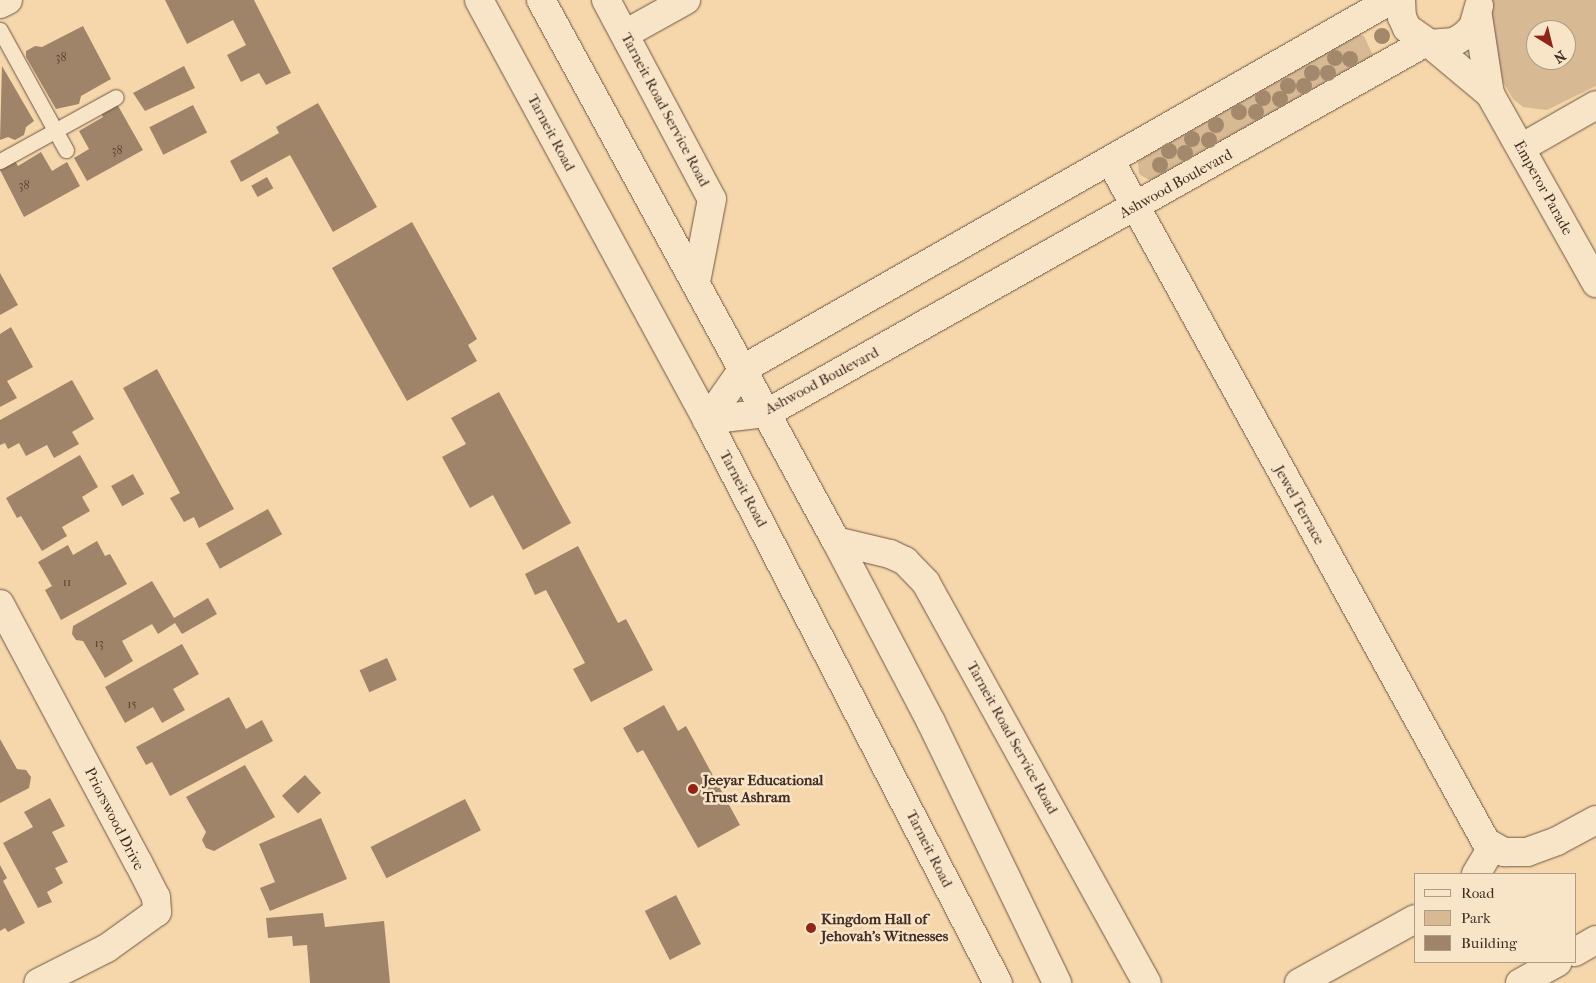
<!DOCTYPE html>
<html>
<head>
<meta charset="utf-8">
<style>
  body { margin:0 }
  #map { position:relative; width:1596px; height:983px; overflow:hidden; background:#f5d7ab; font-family:"IM FELL French Canon",serif }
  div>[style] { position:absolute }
  .green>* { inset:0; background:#d7ba94 }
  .building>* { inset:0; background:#9f8469; transform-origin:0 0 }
  .roads { filter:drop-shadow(0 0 1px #6f5644) drop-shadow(0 0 1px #6f5644) }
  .service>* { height:15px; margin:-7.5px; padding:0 7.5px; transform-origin:7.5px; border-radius:7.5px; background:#f8e5c8 }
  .minor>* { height:28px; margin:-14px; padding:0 14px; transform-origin:14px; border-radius:14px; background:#f8e5c8 }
  .secondary>* { height:28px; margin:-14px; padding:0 14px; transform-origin:14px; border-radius:14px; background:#f8e5c8 }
  .trees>* { width:16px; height:16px; margin:-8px; border-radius:50%; background:#a3886c }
  .dots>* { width:14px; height:14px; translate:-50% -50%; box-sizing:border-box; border:2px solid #f8e5c8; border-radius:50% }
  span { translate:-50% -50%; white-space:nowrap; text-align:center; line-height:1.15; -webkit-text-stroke:5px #f8e5c8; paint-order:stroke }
  .number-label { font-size:12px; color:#594134 }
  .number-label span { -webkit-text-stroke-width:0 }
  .street-label { font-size:15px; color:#422b22 }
  .poi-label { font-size:15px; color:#422b22; font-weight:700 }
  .left { translate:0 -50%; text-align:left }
  .legend { position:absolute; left:1414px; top:873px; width:162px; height:90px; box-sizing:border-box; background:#f8e5c8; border:1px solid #af9b86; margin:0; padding:6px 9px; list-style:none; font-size:15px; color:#422b22 }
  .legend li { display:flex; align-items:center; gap:10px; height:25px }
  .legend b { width:25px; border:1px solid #af9b86 }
  .north { position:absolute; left:1526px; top:20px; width:50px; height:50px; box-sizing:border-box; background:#f8e5c8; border:1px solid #af9b86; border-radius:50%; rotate:144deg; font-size:14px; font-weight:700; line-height:20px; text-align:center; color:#422b22 }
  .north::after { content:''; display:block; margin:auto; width:18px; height:22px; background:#8f2418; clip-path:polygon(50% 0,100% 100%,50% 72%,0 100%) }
</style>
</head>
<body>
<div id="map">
  <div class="green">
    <i style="clip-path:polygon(evenodd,1489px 0,1596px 0,1596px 86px,1547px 110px,1523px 107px,1513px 99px,1496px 70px,1489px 0,1536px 30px,1566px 30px,1566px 60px,1536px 60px,1536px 30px)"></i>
    <i style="clip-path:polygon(1359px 34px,1364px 36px,1374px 58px,1152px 182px,1139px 174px,1138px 162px,1148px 153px)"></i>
  </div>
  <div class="building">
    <i style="clip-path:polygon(165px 0,254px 0,291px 73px,266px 85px,259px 73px,241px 82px,227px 55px,246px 45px,233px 20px,187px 44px)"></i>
    <i style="clip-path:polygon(83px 26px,111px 79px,81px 96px,79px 104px,56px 109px,26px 57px,26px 51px,35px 46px,42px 47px)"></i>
    <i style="clip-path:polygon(2px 66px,34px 121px,26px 127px,24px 135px,15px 140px,8px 137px,0 140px)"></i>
    <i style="clip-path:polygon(184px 66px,195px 88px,145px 111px,133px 93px)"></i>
    <i style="clip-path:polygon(318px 103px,377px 207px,333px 232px,290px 155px,241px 182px,230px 161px,279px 133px,276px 127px)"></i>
    <i style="clip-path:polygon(117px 104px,143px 150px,87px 181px,74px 158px,89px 149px,79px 131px,103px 117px,101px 113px)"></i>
    <i style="left:193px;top:105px;width:31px;height:49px;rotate:63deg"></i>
    <i style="clip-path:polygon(41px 152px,52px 171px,67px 162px,80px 186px,24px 217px,0 170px,15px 161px,18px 166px)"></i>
    <i style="left:267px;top:177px;width:13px;height:18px;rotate:61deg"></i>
    <i style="clip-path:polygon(412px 222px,477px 339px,468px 345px,477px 361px,407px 401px,332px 268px)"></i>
    <i style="clip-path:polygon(0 273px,18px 305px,0 315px)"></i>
    <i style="clip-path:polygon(11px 327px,33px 367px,7px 381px,17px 398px,0 407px,0 334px)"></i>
    <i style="clip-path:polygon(157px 369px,234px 509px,199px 528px,194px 517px,184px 522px,170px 498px,180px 493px,123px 388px)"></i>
    <i style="clip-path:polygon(72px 380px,94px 419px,72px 432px,79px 444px,54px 458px,47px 445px,26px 456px,19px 443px,8px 449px,5px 443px,0 445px,0 420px)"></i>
    <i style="clip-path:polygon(499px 392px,571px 523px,523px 550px,493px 495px,470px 508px,442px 457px,466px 444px,451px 418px)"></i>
    <i style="clip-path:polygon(80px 455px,98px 487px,82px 497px,90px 511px,62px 527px,67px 536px,42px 551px,21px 516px,17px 518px,6px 498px)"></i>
    <i style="left:133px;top:474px;width:23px;height:25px;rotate:61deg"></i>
    <i style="left:268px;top:509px;width:29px;height:71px;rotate:61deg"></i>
    <i style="clip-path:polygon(97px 541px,105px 556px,110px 554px,127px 584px,61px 620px,45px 590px,52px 586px,38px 562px,68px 545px,73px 555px)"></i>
    <i style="clip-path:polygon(578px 546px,618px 623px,626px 619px,653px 670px,591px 702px,573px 669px,585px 663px,546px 590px,535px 595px,525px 574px)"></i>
    <i style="clip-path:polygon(152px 581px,174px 618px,208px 598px,217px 614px,182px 634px,175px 623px,158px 634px,152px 624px,122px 641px,133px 661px,105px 678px,83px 641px,76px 640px,72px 634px,73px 626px)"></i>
    <i style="clip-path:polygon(182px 644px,199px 674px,173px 689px,185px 710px,162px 723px,153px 707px,125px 723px,105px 687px)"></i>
    <i style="left:387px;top:658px;width:24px;height:30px;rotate:66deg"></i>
    <i style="clip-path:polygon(229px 697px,246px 729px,262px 720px,273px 741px,170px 796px,152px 762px,146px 765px,136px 747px)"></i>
    <i style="clip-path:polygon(664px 705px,678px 731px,686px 726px,740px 825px,698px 848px,643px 750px,637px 753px,623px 728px)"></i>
    <i style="clip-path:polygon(0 739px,17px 769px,26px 770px,31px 777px,29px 788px,0 803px)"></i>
    <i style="clip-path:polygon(245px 765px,275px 817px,214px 851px,206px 848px,202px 840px,206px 832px,186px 797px)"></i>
    <i style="left:305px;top:775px;width:24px;height:31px;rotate:48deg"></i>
    <i style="clip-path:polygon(50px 798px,65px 826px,52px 832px,68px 862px,55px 868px,63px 883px,47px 892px,52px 902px,38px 908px,3px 843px,33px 827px,24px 812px)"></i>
    <i style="left:465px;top:799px;width:35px;height:106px;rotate:63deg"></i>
    <i style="clip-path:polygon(321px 818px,347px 879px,270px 911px,260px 888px,275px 882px,259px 844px)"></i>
    <i style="clip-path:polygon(0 865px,7px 878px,3px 881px,25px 923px,8px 932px,5px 928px,0 931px)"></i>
    <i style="left:676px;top:895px;width:55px;height:35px;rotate:63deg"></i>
    <i style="clip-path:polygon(323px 913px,325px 927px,384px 921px,390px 983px,310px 983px,307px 945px,293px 946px,292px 936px,268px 938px,266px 918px)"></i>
  </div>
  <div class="roads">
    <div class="service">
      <i style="left:0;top:30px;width:137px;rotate:61.2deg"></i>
      <i style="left:0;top:161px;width:132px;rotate:-28.9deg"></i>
    </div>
    <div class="minor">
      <i style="left:606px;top:0;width:225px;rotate:62deg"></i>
      <i style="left:712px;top:199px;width:85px;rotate:100.9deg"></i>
      <i style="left:1401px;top:0;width:17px;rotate:87deg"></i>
      <i style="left:1402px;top:17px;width:12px;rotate:66deg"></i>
      <i style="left:1407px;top:28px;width:28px;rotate:35deg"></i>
      <i style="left:1430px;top:44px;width:24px;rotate:-5deg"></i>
      <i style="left:1454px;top:42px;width:12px;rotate:-31deg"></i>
      <i style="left:1464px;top:36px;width:13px;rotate:-45deg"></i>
      <i style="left:1473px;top:27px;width:22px;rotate:-74deg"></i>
      <i style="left:0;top:4px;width:9px;rotate:-27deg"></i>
      <i style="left:1478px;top:16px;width:79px;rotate:81.3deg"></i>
      <i style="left:1490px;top:94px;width:217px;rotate:60.7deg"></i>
      <i style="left:625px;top:34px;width:70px;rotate:-29.1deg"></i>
      <i style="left:1430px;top:44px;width:78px;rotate:39.8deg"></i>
      <i style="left:1521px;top:148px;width:86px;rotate:-29.8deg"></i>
      <i style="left:1110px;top:160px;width:779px;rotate:61.13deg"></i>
      <i style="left:1486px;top:842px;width:21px;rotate:29deg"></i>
      <i style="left:1504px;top:852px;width:23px"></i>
      <i style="left:1527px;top:852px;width:32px;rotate:-20deg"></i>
      <i style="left:1557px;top:841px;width:44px;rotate:-28.3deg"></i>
      <i style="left:707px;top:420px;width:60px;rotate:-6.7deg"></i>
      <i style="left:767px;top:413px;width:756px;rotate:-29.38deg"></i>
      <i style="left:707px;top:420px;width:62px;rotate:-54.8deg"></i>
      <i style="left:743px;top:369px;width:746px;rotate:-29.66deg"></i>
      <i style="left:836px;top:541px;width:56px;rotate:13.5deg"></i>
      <i style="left:890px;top:554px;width:17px;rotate:25deg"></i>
      <i style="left:905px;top:561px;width:30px;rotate:46deg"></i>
      <i style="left:926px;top:583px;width:457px;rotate:61.1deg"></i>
      <i style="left:0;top:604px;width:293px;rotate:61.9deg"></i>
      <i style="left:138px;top:862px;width:39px;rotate:63deg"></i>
      <i style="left:156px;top:897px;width:15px;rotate:86deg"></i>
      <i style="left:157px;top:912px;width:62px;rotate:144.2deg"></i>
      <i style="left:107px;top:948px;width:77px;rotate:153.1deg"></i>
      <i style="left:1476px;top:874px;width:31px;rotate:-59deg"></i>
      <i style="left:1299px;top:983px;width:132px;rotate:-28.9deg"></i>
    </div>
    <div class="secondary">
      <i style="left:479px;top:0;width:478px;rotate:61.5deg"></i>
      <i style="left:707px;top:420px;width:634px;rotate:62.67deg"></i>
      <i style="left:541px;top:0;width:616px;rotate:61.4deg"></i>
      <i style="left:836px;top:541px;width:204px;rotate:62.3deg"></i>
      <i style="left:931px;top:722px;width:290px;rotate:64.2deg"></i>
      <i style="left:1575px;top:952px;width:24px;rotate:-30deg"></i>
      <i style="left:1520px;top:983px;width:43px;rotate:-28.9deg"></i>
    </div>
  </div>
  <div class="trees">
    <i style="left:1382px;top:36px"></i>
    <i style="left:1335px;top:58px"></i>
    <i style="left:1350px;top:59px"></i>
    <i style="left:1312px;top:73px"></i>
    <i style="left:1328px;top:73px"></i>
    <i style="left:1288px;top:86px"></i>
    <i style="left:1304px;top:86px"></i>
    <i style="left:1263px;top:98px"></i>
    <i style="left:1280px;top:99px"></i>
    <i style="left:1239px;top:112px"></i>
    <i style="left:1256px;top:112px"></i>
    <i style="left:1216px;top:125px"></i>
    <i style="left:1192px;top:139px"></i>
    <i style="left:1209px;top:140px"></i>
    <i style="left:1169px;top:151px"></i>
    <i style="left:1185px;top:153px"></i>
    <i style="left:1160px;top:165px"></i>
  </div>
  <div class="dots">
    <i style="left:693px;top:789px;background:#8f2418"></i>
    <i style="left:811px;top:928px;background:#8f2418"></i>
  </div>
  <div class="number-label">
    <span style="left:61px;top:58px">38</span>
    <span style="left:117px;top:151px">38</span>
    <span style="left:24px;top:186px">38</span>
    <span style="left:67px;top:583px">11</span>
    <span style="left:99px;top:644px">13</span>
    <span style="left:132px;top:705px">15</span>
  </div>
  <div class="street-label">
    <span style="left:665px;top:110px;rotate:62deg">Tarneit Road Service Road</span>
    <span style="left:551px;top:133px;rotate:62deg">Tarneit Road</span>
    <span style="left:1176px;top:184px;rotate:-29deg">Ashwood Boulevard</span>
    <span style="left:1543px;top:188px;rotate:61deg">Emperor Parade</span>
    <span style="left:822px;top:381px;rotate:-28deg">Ashwood Boulevard</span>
    <span style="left:743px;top:489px;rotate:62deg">Tarneit Road</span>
    <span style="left:1299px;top:505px;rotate:61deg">Jewel Terrace</span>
    <span style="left:1012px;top:738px;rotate:61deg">Tarneit Road Service Road</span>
    <span style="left:114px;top:819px;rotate:63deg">Priorswood Drive</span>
    <span style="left:929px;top:849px;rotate:63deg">Tarneit Road</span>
  </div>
  <div class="poi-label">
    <span class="left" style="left:703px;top:789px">Jeeyar Educational<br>Trust Ashram</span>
    <span class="left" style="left:821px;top:928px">Kingdom Hall of<br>Jehovah's Witnesses</span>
  </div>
  <ul class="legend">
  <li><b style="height:6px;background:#f8e5c8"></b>Road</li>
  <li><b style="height:14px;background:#d7ba94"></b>Park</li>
  <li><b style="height:14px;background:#9f8469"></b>Building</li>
  </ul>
  <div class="north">N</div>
</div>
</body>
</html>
